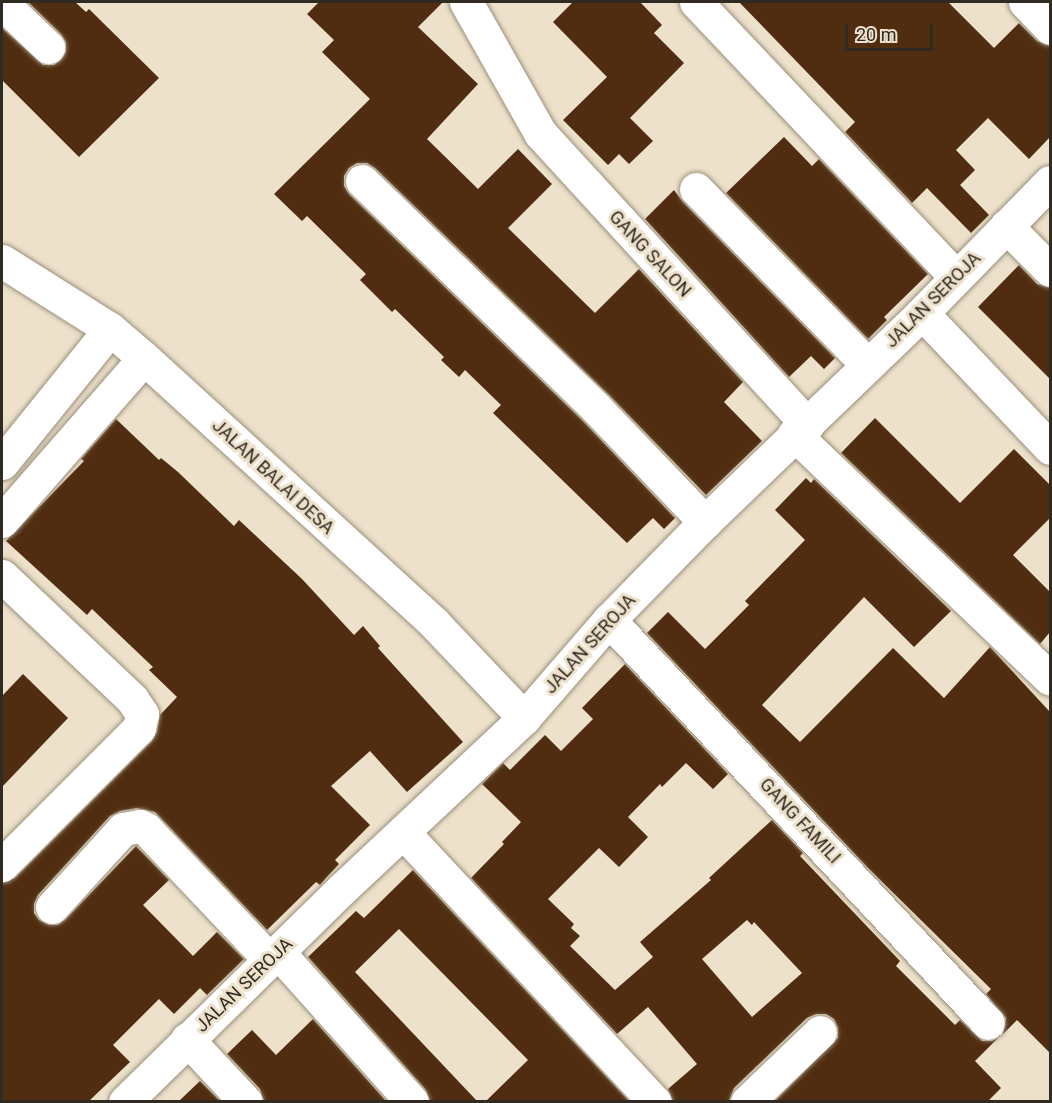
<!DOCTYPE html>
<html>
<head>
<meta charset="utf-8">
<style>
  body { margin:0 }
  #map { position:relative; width:1052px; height:1103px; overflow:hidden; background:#ede1cb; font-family:Roboto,sans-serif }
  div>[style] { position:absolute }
  .building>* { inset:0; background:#502d10 }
  .roads { filter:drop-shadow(0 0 2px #9b8f7c) drop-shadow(0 0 2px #9b8f7c) }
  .minor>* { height:33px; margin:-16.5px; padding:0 16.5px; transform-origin:16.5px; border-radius:16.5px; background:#fff }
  span { translate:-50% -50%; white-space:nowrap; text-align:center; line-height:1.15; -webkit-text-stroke:6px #ede1cb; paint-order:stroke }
  .street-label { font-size:18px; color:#2f2a22 }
  .frame { position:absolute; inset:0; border:3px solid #2f2a22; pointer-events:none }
  .scale { position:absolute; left:845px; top:24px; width:88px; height:27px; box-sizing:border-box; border:3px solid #2f2a22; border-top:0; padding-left:8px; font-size:18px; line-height:21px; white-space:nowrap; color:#2f2a22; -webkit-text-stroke:4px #ede1cb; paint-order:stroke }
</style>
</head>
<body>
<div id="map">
  <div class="building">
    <i style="clip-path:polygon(28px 2px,75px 2px,86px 12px,89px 9px,159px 78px,79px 157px,2px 80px,2px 28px,43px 65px,54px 65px,61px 60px,66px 52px,66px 42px,61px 34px)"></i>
    <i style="clip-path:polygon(319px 2px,443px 2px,418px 27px,478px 84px,427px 139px,478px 189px,518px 149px,552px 184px,508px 228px,595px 313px,639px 269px,743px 382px,724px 402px,762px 441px,706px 495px,609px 395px,375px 168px,367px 163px,357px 163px,349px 168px,344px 176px,344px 186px,349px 194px,583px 421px,675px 518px,664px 529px,653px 518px,627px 543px,493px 413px,501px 405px,465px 370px,459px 377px,441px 360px,444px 357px,395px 309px,392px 312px,360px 280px,366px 274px,307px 216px,302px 221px,274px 194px,370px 99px,322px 52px,334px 40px,307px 14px)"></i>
    <i style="clip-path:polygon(573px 2px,640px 2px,662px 25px,654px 33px,684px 63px,630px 118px,653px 141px,629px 164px,619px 154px,608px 165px,563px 120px,607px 77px,553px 22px)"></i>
    <i style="clip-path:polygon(739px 2px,948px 2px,994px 48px,1019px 23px,1037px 41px,1050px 46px,1050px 137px,1029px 159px,988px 118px,956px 150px,975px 170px,960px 185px,989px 215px,971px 233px,927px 188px,912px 203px,845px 132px,855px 122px)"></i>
    <i style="clip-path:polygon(784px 137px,812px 166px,819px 159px,928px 274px,884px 317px,887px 320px,868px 339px,726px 193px)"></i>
    <i style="clip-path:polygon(674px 190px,683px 202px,835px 358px,824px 369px,811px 356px,789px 377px,645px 219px)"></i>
    <i style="clip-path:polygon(1019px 265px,1037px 284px,1050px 288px,1050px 379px,978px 307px)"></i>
    <i style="clip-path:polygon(875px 418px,960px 503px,1014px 449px,1050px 485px,1050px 518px,1013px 555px,1050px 592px,1050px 632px,1040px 644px,841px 453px)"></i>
    <i style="clip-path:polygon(116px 419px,159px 460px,161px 458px,178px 472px,234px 526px,239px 520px,302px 579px,354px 635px,363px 626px,380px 646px,378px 648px,463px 742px,407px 792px,370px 751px,331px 786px,370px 825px,335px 860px,339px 864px,326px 878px,320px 885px,316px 882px,267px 930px,155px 812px,137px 808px,120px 811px,110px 816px,38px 895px,34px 904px,34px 913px,39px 920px,49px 925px,58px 925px,65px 920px,136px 846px,169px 880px,143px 905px,193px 956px,217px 932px,244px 959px,207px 995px,200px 988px,174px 1014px,159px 999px,113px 1045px,130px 1062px,89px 1101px,2px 1101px,2px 883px,15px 878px,152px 741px,157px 732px,160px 715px,177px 697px,149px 670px,153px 667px,92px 609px,87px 615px,6px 541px,84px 461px,81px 459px)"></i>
    <i style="clip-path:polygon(806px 478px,811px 483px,814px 479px,951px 611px,914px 647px,864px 597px,762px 705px,800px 742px,893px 648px,944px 698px,990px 647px,1050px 712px,1050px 1053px,1017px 1020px,1003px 1034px,1006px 1018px,986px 994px,991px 989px,868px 868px,647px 633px,668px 612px,705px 649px,749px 605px,745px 601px,805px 540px,775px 510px)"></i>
    <i style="clip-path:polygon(evenodd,625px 664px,728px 774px,713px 789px,686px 763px,662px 787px,660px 784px,628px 817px,648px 837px,619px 867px,599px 848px,548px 899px,574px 924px,571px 928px,580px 936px,570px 946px,615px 990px,653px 957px,640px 942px,711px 880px,709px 878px,772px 820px,803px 853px,800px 856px,900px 961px,896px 966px,955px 1025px,960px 1020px,982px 1041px,992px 1041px,998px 1038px,975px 1061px,1001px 1088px,988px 1101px,775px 1101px,838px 1038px,838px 1028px,834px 1019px,826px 1014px,816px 1014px,807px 1018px,734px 1088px,729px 1101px,673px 1101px,668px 1089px,697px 1064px,648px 1007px,617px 1034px,471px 878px,504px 844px,502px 842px,521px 822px,482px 784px,503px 763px,510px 770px,545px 735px,561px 751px,593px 719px,582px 708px,625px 664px,747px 920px,752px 925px,754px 922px,802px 973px,752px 1017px,702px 959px,747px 920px)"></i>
    <i style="clip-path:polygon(23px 674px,68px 718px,2px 787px,2px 696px)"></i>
    <i style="clip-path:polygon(413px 870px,629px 1101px,486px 1101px,528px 1060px,399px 929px,355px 972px,477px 1101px,430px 1101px,426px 1090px,308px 957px,356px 911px,364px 918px)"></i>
    <i style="clip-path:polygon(313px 1019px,386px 1101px,264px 1101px,260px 1089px,227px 1054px,252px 1030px,276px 1055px)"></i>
    <i style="clip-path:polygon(200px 1081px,220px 1101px,179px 1101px)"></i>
  </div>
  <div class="roads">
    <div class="minor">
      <i style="left:466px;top:2px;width:150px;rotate:60.5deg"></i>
      <i style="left:540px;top:133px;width:396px;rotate:47.5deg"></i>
      <i style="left:696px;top:2px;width:378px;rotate:46.6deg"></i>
      <i style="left:1025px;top:2px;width:36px;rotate:46deg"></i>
      <i style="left:2px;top:3px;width:64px;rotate:43.7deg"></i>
      <i style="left:362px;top:181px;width:326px;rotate:44.1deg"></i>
      <i style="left:596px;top:408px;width:158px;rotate:46.3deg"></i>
      <i style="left:696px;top:189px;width:246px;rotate:45.7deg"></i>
      <i style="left:1006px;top:226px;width:62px;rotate:45deg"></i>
      <i style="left:2px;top:261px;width:128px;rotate:32.2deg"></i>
      <i style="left:110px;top:329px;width:45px;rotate:40.5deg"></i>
      <i style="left:144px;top:358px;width:393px;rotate:42.4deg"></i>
      <i style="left:434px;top:623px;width:131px;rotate:46.5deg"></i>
      <i style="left:922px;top:313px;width:186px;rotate:46.5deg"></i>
      <i style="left:794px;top:434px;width:354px;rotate:43.7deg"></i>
      <i style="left:2px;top:463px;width:172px;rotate:-51.1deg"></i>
      <i style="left:2px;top:521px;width:216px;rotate:-48.9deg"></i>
      <i style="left:2px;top:576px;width:179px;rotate:43.4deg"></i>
      <i style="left:132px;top:699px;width:18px;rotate:56deg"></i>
      <i style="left:142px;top:714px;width:14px;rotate:102deg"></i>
      <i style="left:139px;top:728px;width:194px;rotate:135deg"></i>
      <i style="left:609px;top:620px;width:553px;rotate:46.76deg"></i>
      <i style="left:403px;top:832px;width:369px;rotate:47deg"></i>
      <i style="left:52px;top:907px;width:105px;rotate:-47.7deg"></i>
      <i style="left:123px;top:829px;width:17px;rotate:-10deg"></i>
      <i style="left:140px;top:826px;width:7px;rotate:27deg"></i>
      <i style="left:146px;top:829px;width:180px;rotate:46.6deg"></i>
      <i style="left:278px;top:952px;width:201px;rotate:48.2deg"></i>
      <i style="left:187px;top:1039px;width:86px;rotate:46.9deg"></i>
      <i style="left:125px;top:1102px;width:305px;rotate:-44.5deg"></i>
      <i style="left:343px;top:888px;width:248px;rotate:-43.2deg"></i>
      <i style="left:524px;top:718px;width:130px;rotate:-49.1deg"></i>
      <i style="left:609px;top:620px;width:137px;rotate:-45.6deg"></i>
      <i style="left:705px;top:522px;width:301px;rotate:-43.9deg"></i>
      <i style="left:922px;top:313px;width:183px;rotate:-45.7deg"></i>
      <i style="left:747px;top:1102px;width:101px;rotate:-43.8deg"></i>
    </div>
  </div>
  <div class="street-label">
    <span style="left:650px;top:254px;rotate:47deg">GANG SALON</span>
    <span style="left:933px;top:300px;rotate:-45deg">JALAN SEROJA</span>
    <span style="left:273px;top:477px;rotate:43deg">JALAN BALAI DESA</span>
    <span style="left:590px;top:644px;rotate:-48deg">JALAN SEROJA</span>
    <span style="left:800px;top:821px;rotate:47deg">GANG FAMILI</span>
    <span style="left:244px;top:985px;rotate:-44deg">JALAN SEROJA</span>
  </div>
  <div class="frame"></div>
  <div class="scale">20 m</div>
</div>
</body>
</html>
